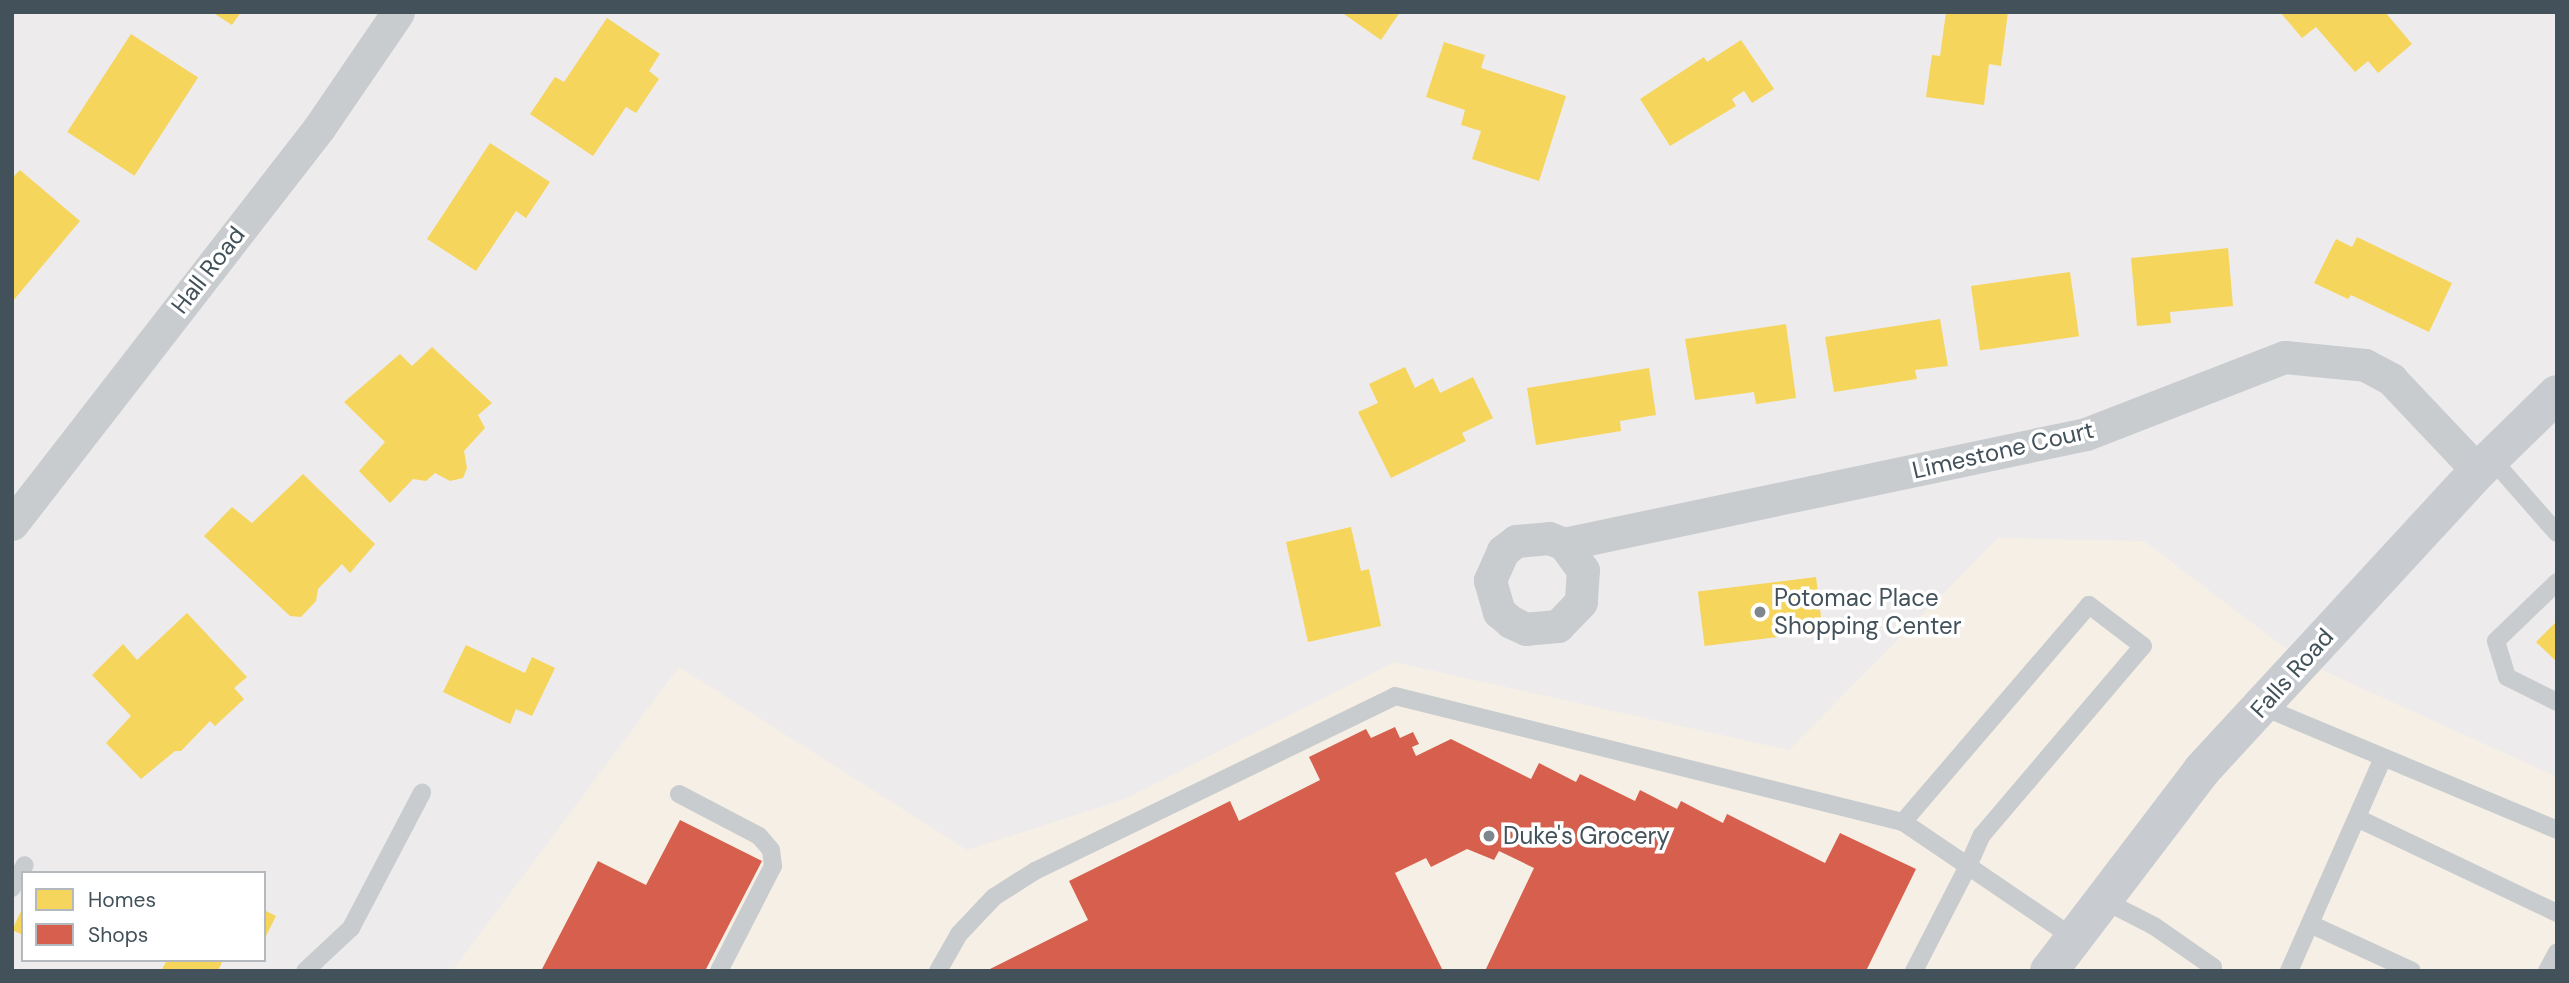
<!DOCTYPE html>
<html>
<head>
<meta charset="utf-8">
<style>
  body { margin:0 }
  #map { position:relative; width:2569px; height:983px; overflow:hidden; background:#edebec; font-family:"DM Sans",sans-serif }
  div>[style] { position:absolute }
  .commercial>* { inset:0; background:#f6efe5 }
  .homes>* { inset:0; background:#f6d55c; transform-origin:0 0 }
  .shops>* { inset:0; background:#d6604d }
  .service>* { height:18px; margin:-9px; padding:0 9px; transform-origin:9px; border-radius:9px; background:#c8ccce }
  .minor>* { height:33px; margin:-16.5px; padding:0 16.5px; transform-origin:16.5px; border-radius:16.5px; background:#c8ccce }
  .secondary>* { height:38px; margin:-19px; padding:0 19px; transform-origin:19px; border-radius:19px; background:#c8ccd0 }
  .dots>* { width:19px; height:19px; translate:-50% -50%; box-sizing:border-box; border:4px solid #fff; border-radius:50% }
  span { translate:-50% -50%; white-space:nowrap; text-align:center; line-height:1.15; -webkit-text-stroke:7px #fff; paint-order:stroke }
  .street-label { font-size:24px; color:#42515a }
  .poi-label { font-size:24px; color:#42515a }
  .left { translate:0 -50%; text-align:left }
  .frame { position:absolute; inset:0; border:14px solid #42515a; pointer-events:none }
  .legend { position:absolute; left:21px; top:871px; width:245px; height:91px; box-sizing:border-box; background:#fff; border:2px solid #b3b9bd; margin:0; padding:9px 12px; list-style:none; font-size:21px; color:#42515a }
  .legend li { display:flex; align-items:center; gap:14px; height:35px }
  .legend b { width:35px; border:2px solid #b3b9bd }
</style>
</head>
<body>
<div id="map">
  <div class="commercial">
    <i style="clip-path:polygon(1998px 538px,2144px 541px,2302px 661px,2557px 777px,2557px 971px,452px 971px,679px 667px,967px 850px,1125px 799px,1394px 662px,1789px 750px)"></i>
  </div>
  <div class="homes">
    <i style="clip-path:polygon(212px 12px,241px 12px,232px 25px)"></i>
    <i style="clip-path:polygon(1341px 12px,1400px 12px,1381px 40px)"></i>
    <i style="clip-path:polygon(1946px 12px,2008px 12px,2001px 66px,1989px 64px,1984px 105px,1926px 97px,1932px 55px,1940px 56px)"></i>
    <i style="clip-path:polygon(2280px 12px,2385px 12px,2412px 44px,2378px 73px,2368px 61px,2355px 72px,2316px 27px,2302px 38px)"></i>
    <i style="clip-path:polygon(607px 18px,660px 54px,649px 71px,659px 79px,636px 113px,626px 107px,593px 156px,530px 114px,555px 77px,564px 82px)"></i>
    <i style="left:131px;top:34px;width:80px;height:117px;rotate:33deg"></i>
    <i style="clip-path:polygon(1741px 40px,1774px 89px,1752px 103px,1744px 91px,1732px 99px,1736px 106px,1670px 146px,1640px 99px,1704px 57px,1707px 62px)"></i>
    <i style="clip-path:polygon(1444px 42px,1485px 55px,1481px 68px,1566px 96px,1539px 181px,1472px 159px,1481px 131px,1461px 125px,1465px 110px,1426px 97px)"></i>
    <i style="clip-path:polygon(490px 143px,550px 182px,526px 218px,516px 211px,476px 271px,427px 239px)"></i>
    <i style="clip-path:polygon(20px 170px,80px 221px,12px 302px,12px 178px)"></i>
    <i style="clip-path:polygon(2357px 237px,2452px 283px,2429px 332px,2351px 295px,2348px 299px,2314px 283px,2336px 239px,2352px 247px)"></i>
    <i style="clip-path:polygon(2228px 248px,2233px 306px,2170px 312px,2171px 323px,2137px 326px,2131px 258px)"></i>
    <i style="left:2070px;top:272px;width:65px;height:100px;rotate:82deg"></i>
    <i style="clip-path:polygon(1940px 319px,1948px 366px,1915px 370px,1917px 379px,1834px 392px,1825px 337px)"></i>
    <i style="clip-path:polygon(1786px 324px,1796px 398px,1756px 404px,1754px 392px,1695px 400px,1685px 339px)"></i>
    <i style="clip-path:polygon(432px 347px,492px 403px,478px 415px,485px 428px,464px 451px,467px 468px,463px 478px,450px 481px,435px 473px,426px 481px,413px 479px,390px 503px,359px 471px,385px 442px,344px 402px,400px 354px,412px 366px)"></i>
    <i style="clip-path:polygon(1405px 367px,1415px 388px,1433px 378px,1440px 393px,1473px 377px,1493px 418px,1462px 433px,1466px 441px,1391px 478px,1358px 412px,1378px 403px,1369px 384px)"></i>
    <i style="clip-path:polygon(1649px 368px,1656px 415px,1620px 421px,1621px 431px,1536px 445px,1527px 388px)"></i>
    <i style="clip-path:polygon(303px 474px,375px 544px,350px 573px,342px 564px,318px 589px,316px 601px,301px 617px,290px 616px,204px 536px,232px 507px,252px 523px)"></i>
    <i style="clip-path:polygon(1351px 527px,1361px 571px,1369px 569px,1381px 626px,1308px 642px,1286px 542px)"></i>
    <i style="left:1816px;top:577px;width:55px;height:119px;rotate:83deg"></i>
    <i style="clip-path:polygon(187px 613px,247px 677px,234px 688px,244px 699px,215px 726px,210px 721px,181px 751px,175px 751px,141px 779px,106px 743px,131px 716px,92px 675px,123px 644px,137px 660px)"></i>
    <i style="clip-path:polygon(2557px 621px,2557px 662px,2536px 642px)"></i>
    <i style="clip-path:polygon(466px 645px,525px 673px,532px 657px,555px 668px,532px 716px,516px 709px,510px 724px,443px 692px)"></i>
    <i style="clip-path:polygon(23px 907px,23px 935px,12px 930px)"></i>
    <i style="clip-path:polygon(264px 910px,276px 916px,264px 940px)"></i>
    <i style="clip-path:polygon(167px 960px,223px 960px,218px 971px,161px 971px)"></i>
  </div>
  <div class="shops">
    <i style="clip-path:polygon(1395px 727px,1400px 738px,1413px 732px,1419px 744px,1412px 747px,1416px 756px,1451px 739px,1531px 779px,1539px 763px,1576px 782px,1580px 774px,1635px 801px,1640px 790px,1677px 809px,1681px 801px,1723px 823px,1727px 814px,1825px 863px,1840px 833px,1916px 869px,1866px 971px,1485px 971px,1534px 868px,1499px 851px,1494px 860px,1467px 849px,1431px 867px,1426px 858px,1395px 873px,1443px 971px,986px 971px,1088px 920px,1069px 881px,1230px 801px,1239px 821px,1320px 780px,1309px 757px,1366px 729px,1371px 738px)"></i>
    <i style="clip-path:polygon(680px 820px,762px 861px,705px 971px,541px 971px,598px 861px,646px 885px)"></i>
  </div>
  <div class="service">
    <i style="left:2491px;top:458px;width:100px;rotate:48.7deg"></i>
    <i style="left:2557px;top:582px;width:85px;rotate:136deg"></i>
    <i style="left:2496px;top:641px;width:38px;rotate:73deg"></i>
    <i style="left:2507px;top:677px;width:56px;rotate:26.6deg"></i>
    <i style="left:2261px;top:706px;width:321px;rotate:22.7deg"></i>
    <i style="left:679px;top:794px;width:90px;rotate:27.7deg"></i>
    <i style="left:759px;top:836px;width:18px;rotate:49deg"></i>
    <i style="left:771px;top:850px;width:16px;rotate:83deg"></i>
    <i style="left:773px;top:866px;width:118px;rotate:117.2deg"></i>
    <i style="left:2357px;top:818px;width:221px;rotate:25.4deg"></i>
    <i style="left:12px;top:888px;width:26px;rotate:-61deg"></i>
    <i style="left:2103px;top:900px;width:57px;rotate:27deg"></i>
    <i style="left:2154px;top:926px;width:72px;rotate:34.8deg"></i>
    <i style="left:2213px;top:967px;width:4px;rotate:117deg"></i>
    <i style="left:2310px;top:924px;width:112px;rotate:24.7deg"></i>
    <i style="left:305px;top:971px;width:63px;rotate:-43.1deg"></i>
    <i style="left:351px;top:928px;width:153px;rotate:-62.3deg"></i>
    <i style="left:938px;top:971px;width:43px;rotate:-60.4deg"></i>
    <i style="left:959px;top:934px;width:51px;rotate:-46.6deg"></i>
    <i style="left:994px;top:897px;width:49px;rotate:-32.4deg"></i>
    <i style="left:1035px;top:871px;width:400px;rotate:-25.9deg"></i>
    <i style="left:1395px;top:696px;width:523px;rotate:13.93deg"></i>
    <i style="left:1903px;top:822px;width:78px;rotate:34.1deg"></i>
    <i style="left:1968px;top:866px;width:34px;rotate:-66deg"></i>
    <i style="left:1982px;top:835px;width:248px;rotate:-49.6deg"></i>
    <i style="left:2143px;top:646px;width:68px;rotate:-142.8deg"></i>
    <i style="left:2089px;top:605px;width:286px;rotate:130.6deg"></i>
    <i style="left:1914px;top:971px;width:118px;rotate:-62.8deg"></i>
    <i style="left:1968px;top:866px;width:128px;rotate:34.2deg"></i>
    <i style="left:2289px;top:971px;width:233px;rotate:-66.2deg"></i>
    <i style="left:2547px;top:971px;width:21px;rotate:-62deg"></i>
  </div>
  <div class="minor">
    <i style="left:12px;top:524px;width:501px;rotate:-52.22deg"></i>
    <i style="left:319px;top:128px;width:140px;rotate:-55.7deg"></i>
    <i style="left:1564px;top:544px;width:32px;rotate:54deg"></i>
    <i style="left:1583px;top:570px;width:32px;rotate:94deg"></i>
    <i style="left:1581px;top:602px;width:33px;rotate:134deg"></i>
    <i style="left:1558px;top:626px;width:32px;rotate:175deg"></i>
    <i style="left:1526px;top:629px;width:17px;rotate:-155deg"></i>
    <i style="left:1511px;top:622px;width:16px;rotate:-140deg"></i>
    <i style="left:1499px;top:612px;width:33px;rotate:-106deg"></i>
    <i style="left:1490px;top:580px;width:32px;rotate:-66deg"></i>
    <i style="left:1503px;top:551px;width:16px;rotate:-38deg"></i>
    <i style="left:1516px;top:541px;width:33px;rotate:-5deg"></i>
    <i style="left:1549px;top:538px;width:16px;rotate:22deg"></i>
    <i style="left:1564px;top:544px;width:533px;rotate:-11.9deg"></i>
    <i style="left:2086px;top:434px;width:213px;rotate:-21.2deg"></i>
    <i style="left:2285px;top:357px;width:80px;rotate:5.7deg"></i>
    <i style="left:2365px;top:365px;width:30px;rotate:28deg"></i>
    <i style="left:2391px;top:379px;width:127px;rotate:46.6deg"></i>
  </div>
  <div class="secondary">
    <i style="left:2049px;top:971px;width:253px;rotate:-52.7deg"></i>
    <i style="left:2202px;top:770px;width:407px;rotate:-47.3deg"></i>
    <i style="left:2478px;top:471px;width:110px;rotate:-44.3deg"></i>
  </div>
  <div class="dots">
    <i style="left:1760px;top:612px;background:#7e878d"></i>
    <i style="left:1489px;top:836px;background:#7e878d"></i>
  </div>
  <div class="street-label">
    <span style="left:208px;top:270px;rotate:-52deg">Hall Road</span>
    <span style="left:2003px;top:450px;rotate:-13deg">Limestone Court</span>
    <span style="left:2292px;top:673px;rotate:-48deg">Falls Road</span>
  </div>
  <div class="poi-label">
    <span class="left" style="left:1774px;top:612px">Potomac Place<br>Shopping Center</span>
    <span class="left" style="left:1503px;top:836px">Duke's Grocery</span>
  </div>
  <div class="frame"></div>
  <ul class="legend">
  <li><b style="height:19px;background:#f6d55c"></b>Homes</li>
  <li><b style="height:19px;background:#d6604d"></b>Shops</li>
  </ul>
</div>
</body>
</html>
